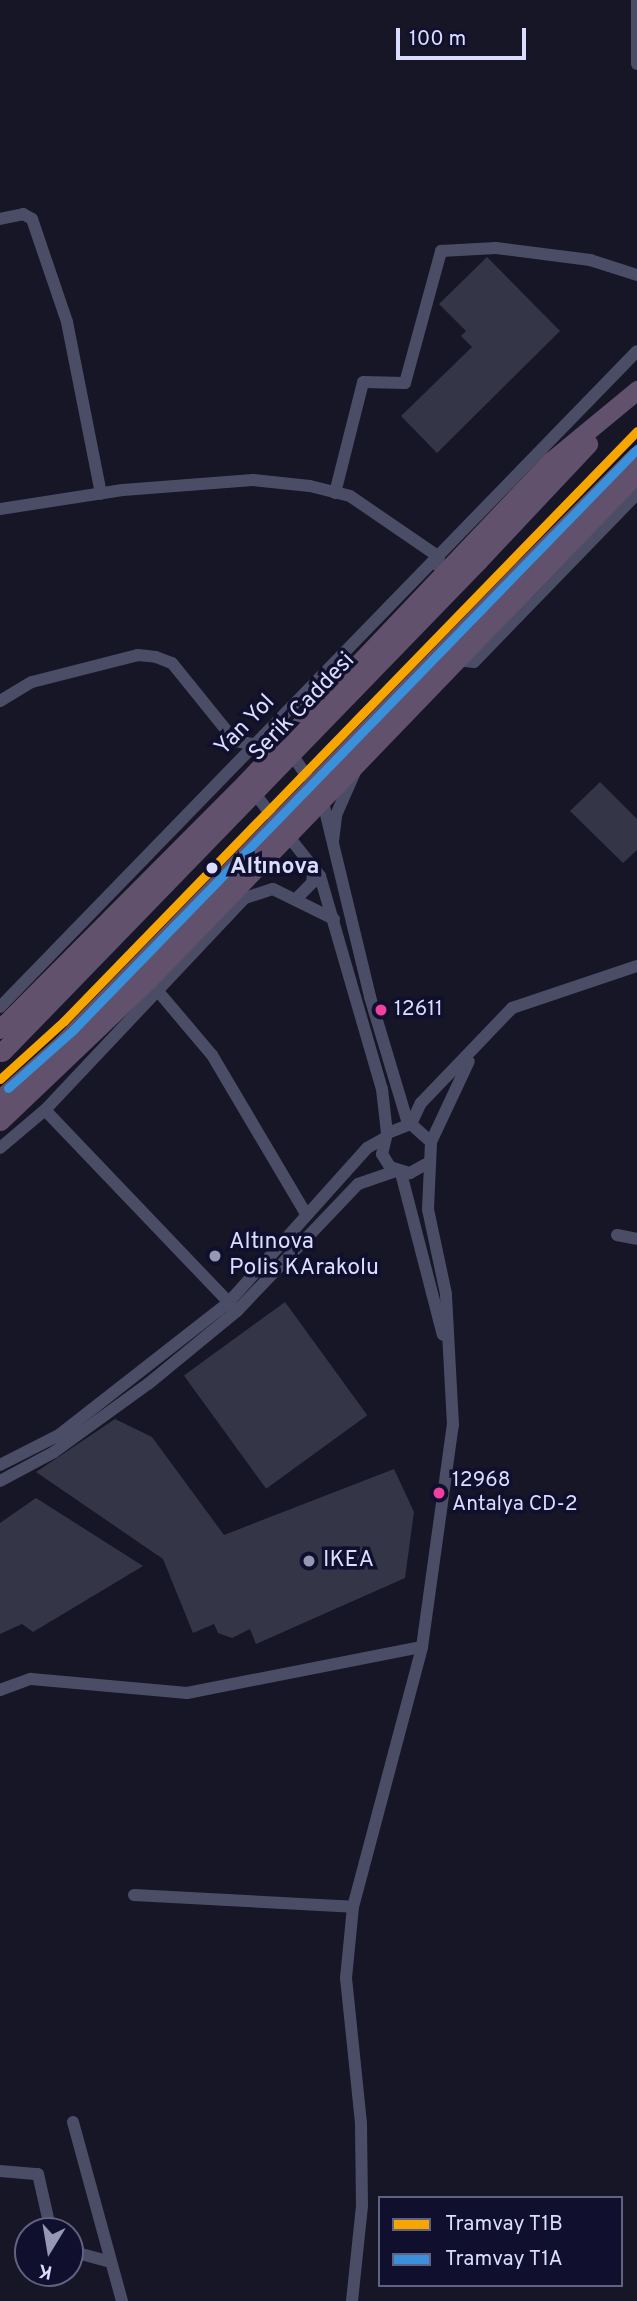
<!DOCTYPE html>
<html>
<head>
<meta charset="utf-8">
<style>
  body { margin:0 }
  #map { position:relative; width:637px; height:2301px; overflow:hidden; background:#161626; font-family:Overpass,sans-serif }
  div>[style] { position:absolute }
  .building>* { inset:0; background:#343547; transform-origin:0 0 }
  .minor>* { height:12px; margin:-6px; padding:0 6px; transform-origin:6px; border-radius:6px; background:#4b4d67 }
  .highway>* { height:19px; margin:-9.5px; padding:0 9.5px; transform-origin:9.5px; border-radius:9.5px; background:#61516c }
  .highway-bridge>* { height:19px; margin:-9.5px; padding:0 9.5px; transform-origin:9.5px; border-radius:9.5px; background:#61516c }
  .tram-1>* { height:9px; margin:-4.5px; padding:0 4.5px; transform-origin:4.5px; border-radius:4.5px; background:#f7a600 }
  .tram-2>* { height:9px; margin:-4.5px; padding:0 4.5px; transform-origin:4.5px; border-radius:4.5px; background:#3a90db }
  .dots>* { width:19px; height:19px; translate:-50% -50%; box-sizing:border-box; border:4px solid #100f2d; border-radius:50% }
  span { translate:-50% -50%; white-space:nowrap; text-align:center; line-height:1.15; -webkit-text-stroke:7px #100f2d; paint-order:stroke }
  .bus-label { font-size:21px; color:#dbddff }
  .left { translate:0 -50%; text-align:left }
  .street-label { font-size:23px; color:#dbddff }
  .stop-label { font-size:23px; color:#dbddff; font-weight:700 }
  .poi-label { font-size:23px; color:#dbddff }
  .legend { position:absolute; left:378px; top:2196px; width:245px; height:91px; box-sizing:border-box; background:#100f2d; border:2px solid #616181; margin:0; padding:9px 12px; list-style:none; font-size:21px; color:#dbddff }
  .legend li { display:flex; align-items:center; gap:14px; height:35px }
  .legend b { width:35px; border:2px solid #616181 }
  .north { position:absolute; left:14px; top:2217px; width:70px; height:70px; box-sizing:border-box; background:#100f2d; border:2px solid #616181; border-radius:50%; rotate:191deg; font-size:19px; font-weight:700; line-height:28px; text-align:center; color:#dbddff }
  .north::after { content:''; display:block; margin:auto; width:24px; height:32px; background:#9697b3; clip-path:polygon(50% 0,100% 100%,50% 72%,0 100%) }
  .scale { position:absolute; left:396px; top:28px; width:130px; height:32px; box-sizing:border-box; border:4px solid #dbddff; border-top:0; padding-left:9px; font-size:21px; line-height:24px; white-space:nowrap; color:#dbddff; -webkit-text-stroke:5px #100f2d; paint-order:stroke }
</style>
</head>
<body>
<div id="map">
  <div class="building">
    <i style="clip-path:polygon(487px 257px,560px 331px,437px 453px,401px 416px,472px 347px,461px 336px,466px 331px,439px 304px)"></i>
    <i style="clip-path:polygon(600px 782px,637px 819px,637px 850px,623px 863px,570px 811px)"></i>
    <i style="left:285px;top:1302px;width:140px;height:125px;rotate:54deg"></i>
    <i style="clip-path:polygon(115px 1419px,152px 1437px,224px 1535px,394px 1469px,414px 1512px,405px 1578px,256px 1644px,250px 1629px,232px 1638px,218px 1633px,214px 1624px,193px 1633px,163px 1559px,36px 1472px)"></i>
    <i style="clip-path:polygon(36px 1498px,143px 1566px,33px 1632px,22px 1624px,0 1634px,0 1523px)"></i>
  </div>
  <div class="minor">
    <i style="left:637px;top:0;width:64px;rotate:90deg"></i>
    <i style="left:0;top:219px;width:24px;rotate:-12deg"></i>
    <i style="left:23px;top:214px;width:10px;rotate:29deg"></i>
    <i style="left:32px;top:219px;width:109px;rotate:71.2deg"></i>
    <i style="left:67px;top:322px;width:175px;rotate:78.8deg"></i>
    <i style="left:335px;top:493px;width:114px;rotate:-75.8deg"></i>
    <i style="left:363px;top:382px;width:42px;rotate:1.4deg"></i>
    <i style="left:405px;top:383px;width:137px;rotate:-74.7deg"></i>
    <i style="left:441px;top:251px;width:55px;rotate:-3.1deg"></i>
    <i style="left:496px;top:248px;width:95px;rotate:7.3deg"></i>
    <i style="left:590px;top:260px;width:49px;rotate:17.7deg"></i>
    <i style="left:0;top:509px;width:124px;rotate:-8.8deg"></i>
    <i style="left:123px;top:490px;width:130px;rotate:-4.4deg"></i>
    <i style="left:253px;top:480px;width:57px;rotate:6deg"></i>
    <i style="left:310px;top:486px;width:41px;rotate:14deg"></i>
    <i style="left:350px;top:496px;width:108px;rotate:34.4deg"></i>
    <i style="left:439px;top:557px;width:8px;rotate:113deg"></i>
    <i style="left:457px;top:660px;width:17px;rotate:7deg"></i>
    <i style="left:474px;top:662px;width:234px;rotate:-45.9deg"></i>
    <i style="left:0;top:701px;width:37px;rotate:-31deg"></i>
    <i style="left:32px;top:682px;width:109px;rotate:-14.3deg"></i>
    <i style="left:138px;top:655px;width:18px;rotate:6deg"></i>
    <i style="left:156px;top:657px;width:17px;rotate:21deg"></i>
    <i style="left:172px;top:663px;width:100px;rotate:51.1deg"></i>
    <i style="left:235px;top:741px;width:27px;rotate:10deg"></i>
    <i style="left:282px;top:753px;width:17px;rotate:31deg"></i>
    <i style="left:297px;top:762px;width:44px;rotate:55.2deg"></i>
    <i style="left:322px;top:798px;width:205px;rotate:76.4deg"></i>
    <i style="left:370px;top:997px;width:133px;rotate:73.3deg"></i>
    <i style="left:251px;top:789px;width:111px;rotate:51.6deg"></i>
    <i style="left:320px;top:876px;width:222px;rotate:73.8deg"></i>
    <i style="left:382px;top:1089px;width:44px;rotate:83.5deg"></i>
    <i style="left:333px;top:841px;width:26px;rotate:-83deg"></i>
    <i style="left:336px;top:815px;width:47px;rotate:-66.2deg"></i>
    <i style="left:298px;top:897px;width:20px;rotate:-45deg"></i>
    <i style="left:312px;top:883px;width:16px;rotate:-83deg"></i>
    <i style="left:157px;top:990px;width:85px;rotate:49.8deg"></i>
    <i style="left:212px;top:1055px;width:185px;rotate:59.4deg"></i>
    <i style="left:0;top:1007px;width:914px;rotate:-45.84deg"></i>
    <i style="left:45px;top:1110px;width:272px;rotate:46.3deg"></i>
    <i style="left:411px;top:1124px;width:23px;rotate:-65deg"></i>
    <i style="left:421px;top:1103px;width:132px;rotate:-46.2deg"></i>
    <i style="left:512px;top:1008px;width:132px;rotate:-18.6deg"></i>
    <i style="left:431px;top:1142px;width:89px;rotate:-64.9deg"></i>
    <i style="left:0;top:1148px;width:59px;rotate:-40.2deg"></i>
    <i style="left:45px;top:1110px;width:291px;rotate:-46.7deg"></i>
    <i style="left:245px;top:898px;width:29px;rotate:-18deg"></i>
    <i style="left:273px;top:889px;width:68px;rotate:26.2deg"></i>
    <i style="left:401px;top:1173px;width:167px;rotate:75.5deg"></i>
    <i style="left:617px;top:1235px;width:20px;rotate:11deg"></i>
    <i style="left:0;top:1465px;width:66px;rotate:-27deg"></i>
    <i style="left:59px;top:1435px;width:214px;rotate:-38deg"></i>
    <i style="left:228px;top:1303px;width:208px;rotate:-48.1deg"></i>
    <i style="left:367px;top:1148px;width:18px;rotate:-29deg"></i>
    <i style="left:0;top:1481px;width:61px;rotate:-28.2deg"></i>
    <i style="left:54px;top:1452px;width:116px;rotate:-35.9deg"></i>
    <i style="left:148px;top:1384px;width:115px;rotate:-39.4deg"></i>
    <i style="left:237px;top:1311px;width:175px;rotate:-46.4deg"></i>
    <i style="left:358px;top:1184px;width:40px;rotate:-18.9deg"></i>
    <i style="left:0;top:1690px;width:33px;rotate:-20deg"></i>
    <i style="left:31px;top:1679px;width:157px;rotate:5.1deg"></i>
    <i style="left:187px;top:1693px;width:239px;rotate:-11.1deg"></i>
    <i style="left:134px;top:1895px;width:219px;rotate:3.1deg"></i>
    <i style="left:73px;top:2122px;width:186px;rotate:74.7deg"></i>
    <i style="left:0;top:2171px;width:38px;rotate:5deg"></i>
    <i style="left:38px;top:2174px;width:58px;rotate:77.2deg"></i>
    <i style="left:70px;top:2251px;width:42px;rotate:15deg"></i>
    <i style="left:352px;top:2301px;width:96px;rotate:-84deg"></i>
    <i style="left:362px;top:2206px;width:83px;rotate:-90.7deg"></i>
    <i style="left:361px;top:2123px;width:146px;rotate:-95.9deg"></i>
    <i style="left:346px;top:1978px;width:71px;rotate:-84.4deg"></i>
    <i style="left:353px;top:1907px;width:269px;rotate:-75.1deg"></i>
    <i style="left:422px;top:1647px;width:224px;rotate:-82.1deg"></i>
    <i style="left:453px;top:1425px;width:131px;rotate:-93.1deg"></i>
    <i style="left:446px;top:1294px;width:87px;rotate:-102deg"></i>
    <i style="left:428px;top:1209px;width:67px;rotate:-87.4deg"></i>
    <i style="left:431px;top:1142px;width:27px;rotate:-138deg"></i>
    <i style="left:411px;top:1124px;width:26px;rotate:159deg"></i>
    <i style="left:387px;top:1133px;width:22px;rotate:103deg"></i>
    <i style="left:382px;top:1154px;width:15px;rotate:58deg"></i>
    <i style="left:390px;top:1167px;width:21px;rotate:17deg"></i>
    <i style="left:410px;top:1173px;width:18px;rotate:-29deg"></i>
  </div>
  <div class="highway">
    <i style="left:478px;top:561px;width:161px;rotate:-46.8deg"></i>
    <i style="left:523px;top:569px;width:161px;rotate:-45deg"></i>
    <i style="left:0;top:1029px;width:347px;rotate:-45.1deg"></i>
    <i style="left:245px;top:783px;width:444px;rotate:-46.5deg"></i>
    <i style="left:551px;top:461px;width:112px;rotate:-39.5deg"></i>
    <i style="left:0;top:1099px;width:84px;rotate:-41.6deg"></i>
    <i style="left:0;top:1121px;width:206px;rotate:-43.6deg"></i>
    <i style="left:149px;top:979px;width:703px;rotate:-46.04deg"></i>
  </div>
  <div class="highway-bridge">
    <i style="left:63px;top:1043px;width:661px;rotate:-45.86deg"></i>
    <i style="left:2px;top:1052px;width:684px;rotate:-45.89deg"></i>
  </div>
  <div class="tram-1">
    <i style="left:0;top:1079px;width:86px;rotate:-42.2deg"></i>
    <i style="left:64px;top:1021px;width:822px;rotate:-45.84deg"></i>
  </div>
  <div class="tram-2">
    <i style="left:8px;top:1088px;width:87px;rotate:-41.7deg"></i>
    <i style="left:73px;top:1030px;width:810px;rotate:-45.85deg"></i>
  </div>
  <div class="dots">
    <i style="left:212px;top:868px;background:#dbddff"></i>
    <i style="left:381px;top:1010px;background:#f240a1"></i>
    <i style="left:215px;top:1256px;background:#9697b3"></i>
    <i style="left:439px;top:1493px;background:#f240a1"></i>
    <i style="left:309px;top:1561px;background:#9697b3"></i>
  </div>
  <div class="bus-label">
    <span class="left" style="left:394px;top:1010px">12611</span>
    <span class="left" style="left:452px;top:1493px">12968<br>Antalya CD-2</span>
  </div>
  <div class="street-label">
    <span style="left:303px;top:708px;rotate:-46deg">Serik Caddesi</span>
    <span style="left:246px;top:726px;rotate:-46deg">Yan Yol</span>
  </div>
  <div class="stop-label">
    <span class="left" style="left:230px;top:868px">Altınova</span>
  </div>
  <div class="poi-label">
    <span class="left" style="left:229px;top:1256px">Altınova<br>Polis KArakolu</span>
    <span class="left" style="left:323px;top:1561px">IKEA</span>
  </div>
  <ul class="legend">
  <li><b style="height:9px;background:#f7a600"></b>Tramvay T1B</li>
  <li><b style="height:9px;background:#3a90db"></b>Tramvay T1A</li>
  </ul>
  <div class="north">K</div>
  <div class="scale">100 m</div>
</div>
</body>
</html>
